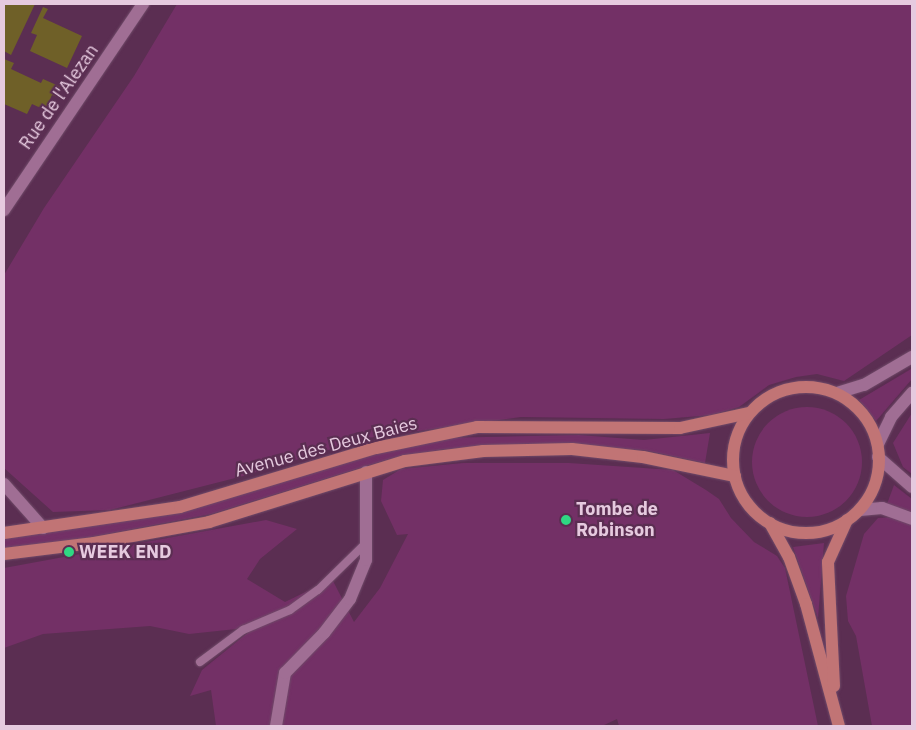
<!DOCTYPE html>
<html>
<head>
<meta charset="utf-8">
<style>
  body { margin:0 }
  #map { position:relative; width:916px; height:730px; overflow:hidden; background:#5b2e52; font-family:"IBM Plex Sans",sans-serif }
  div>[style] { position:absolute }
  .green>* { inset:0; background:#733066 }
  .round { border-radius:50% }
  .building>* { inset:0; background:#6f6028 }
  .roads { filter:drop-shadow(0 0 1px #704b69) drop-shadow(0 0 1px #704b69) }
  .service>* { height:8px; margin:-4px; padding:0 4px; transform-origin:4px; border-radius:4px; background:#a06e94 }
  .minor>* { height:12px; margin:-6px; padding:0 6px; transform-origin:6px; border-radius:6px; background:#a06e94 }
  .tertiary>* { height:12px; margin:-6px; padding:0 6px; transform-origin:6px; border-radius:6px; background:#a06e94 }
  .secondary>* { height:12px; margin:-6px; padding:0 6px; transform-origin:6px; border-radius:6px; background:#a06e94 }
  .primary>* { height:12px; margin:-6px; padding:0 6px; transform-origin:6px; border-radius:6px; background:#c17475 }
  .primary>.ring { margin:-6px; padding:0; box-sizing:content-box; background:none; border:12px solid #c17475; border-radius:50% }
  .dots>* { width:14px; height:14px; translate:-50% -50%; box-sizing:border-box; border:2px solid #5b2e52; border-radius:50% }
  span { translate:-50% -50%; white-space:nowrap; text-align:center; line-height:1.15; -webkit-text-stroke:4.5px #5b2e52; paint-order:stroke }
  .street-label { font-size:18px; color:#e6cadf }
  .poi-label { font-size:18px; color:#e6cadf; font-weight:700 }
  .left { translate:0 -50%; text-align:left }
  .frame { position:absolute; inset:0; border:5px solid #e6cadf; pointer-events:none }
</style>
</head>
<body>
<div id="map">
  <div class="green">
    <i style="clip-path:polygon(177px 4px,912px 4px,912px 335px,844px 381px,817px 374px,796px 377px,769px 385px,739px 407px,711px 415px,664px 419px,521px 417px,367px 438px,247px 475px,110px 510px,53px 512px,4px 468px,4px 275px,44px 208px,134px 76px)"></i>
    <i style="clip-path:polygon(911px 369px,912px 379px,876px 421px,859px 400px)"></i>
    <i class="round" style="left:752px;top:407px;width:110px;height:110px"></i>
    <i style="clip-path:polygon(912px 413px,912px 474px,903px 467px,893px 443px)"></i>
    <i style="clip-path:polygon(710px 433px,705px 463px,644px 450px,565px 446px,444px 449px,389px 459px,211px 514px,81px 539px,4px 549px,4px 537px,166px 515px,375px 452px,440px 438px,579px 435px,644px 440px)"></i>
    <i style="clip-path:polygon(463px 463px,569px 463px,673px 470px,706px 490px,719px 499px,731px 518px,754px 542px,777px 556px,785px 568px,818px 726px,619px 726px,617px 719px,602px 726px,216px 726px,211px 690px,190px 696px,202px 670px,255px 627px,189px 634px,150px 626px,43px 634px,4px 648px,4px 568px,266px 520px,297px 529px,260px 559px,247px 579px,285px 602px,332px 579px,354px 622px,380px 588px,408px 534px,397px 535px,381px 501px,383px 480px,401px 469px)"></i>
    <i style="clip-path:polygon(894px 485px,912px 499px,912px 512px,887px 504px)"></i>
    <i style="clip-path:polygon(893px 517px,912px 521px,912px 726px,872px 726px,856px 636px,848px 621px,846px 596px,864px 534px,878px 518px)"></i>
    <i style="clip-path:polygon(824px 543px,818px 618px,793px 547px)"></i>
  </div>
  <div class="building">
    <i style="clip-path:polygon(4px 4px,35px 4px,11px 55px,4px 51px)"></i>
    <i style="clip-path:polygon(43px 7px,48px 9px,43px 18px,82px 36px,67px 68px,30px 51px,37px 35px,31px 33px)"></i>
    <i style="clip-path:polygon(4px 59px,14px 63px,11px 69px,41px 83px,43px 79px,61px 87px,57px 97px,52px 95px,45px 110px,32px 104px,27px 114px,4px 104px)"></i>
  </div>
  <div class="roads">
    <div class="service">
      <i style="left:200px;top:662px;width:54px;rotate:-36.7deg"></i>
      <i style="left:243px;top:630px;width:51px;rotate:-23.1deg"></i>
      <i style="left:290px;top:610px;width:34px;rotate:-36deg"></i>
      <i style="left:318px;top:590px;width:67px;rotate:-44.4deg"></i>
    </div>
    <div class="minor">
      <i style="left:4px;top:210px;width:249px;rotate:-56deg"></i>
      <i style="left:878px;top:457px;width:45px;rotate:41.4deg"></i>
      <i style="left:4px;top:484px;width:59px;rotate:48.4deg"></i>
      <i style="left:860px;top:510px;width:22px;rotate:-5deg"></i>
      <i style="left:882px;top:508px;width:32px;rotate:20deg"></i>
    </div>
    <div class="tertiary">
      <i style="left:276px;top:726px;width:54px;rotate:-80.4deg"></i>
      <i style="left:285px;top:673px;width:56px;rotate:-45.7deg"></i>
      <i style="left:324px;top:633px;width:43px;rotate:-52.6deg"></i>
      <i style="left:350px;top:599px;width:42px;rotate:-67.7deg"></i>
      <i style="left:366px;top:560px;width:88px;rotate:-90deg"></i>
    </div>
    <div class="secondary">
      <i style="left:837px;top:393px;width:28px;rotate:-17deg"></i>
      <i style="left:864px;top:385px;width:56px;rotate:-30.3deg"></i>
      <i style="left:878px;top:444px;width:30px;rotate:-64deg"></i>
      <i style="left:891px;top:417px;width:32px;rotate:-49deg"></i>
    </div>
    <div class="primary">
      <i class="ring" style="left:733px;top:387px;width:134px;height:134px"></i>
      <i style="left:770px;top:523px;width:39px;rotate:61deg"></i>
      <i style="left:789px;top:557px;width:50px;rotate:70.1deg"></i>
      <i style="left:806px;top:604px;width:126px;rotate:74.9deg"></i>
      <i style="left:4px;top:533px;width:178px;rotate:-8.4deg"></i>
      <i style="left:180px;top:507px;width:205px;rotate:-16.8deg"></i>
      <i style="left:376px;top:448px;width:103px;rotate:-11.7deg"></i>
      <i style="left:477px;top:427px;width:203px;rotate:0.3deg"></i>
      <i style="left:680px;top:428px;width:71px;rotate:-12.3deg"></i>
      <i style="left:4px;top:554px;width:91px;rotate:-7deg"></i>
      <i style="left:94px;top:543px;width:117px;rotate:-10.3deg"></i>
      <i style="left:209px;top:522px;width:205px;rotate:-17.3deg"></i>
      <i style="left:405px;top:461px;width:79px;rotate:-7.3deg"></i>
      <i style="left:483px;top:451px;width:89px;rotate:-1.3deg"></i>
      <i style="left:572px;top:449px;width:71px;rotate:6.4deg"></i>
      <i style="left:643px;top:457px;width:94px;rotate:11.7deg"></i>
      <i style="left:834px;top:686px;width:124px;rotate:-92.8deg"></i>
      <i style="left:828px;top:562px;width:46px;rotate:-65.7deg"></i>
    </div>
  </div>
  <div class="dots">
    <i style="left:566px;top:520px;background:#2fd883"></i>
    <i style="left:69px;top:552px;background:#2fd883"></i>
  </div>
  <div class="street-label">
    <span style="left:59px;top:97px;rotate:-55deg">Rue de l'Alezan</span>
    <span style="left:326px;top:447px;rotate:-15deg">Avenue des Deux Baies</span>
  </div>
  <div class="poi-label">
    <span class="left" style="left:576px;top:520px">Tombe de<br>Robinson</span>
    <span class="left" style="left:79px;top:552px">WEEK END</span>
  </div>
  <div class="frame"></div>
</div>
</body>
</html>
